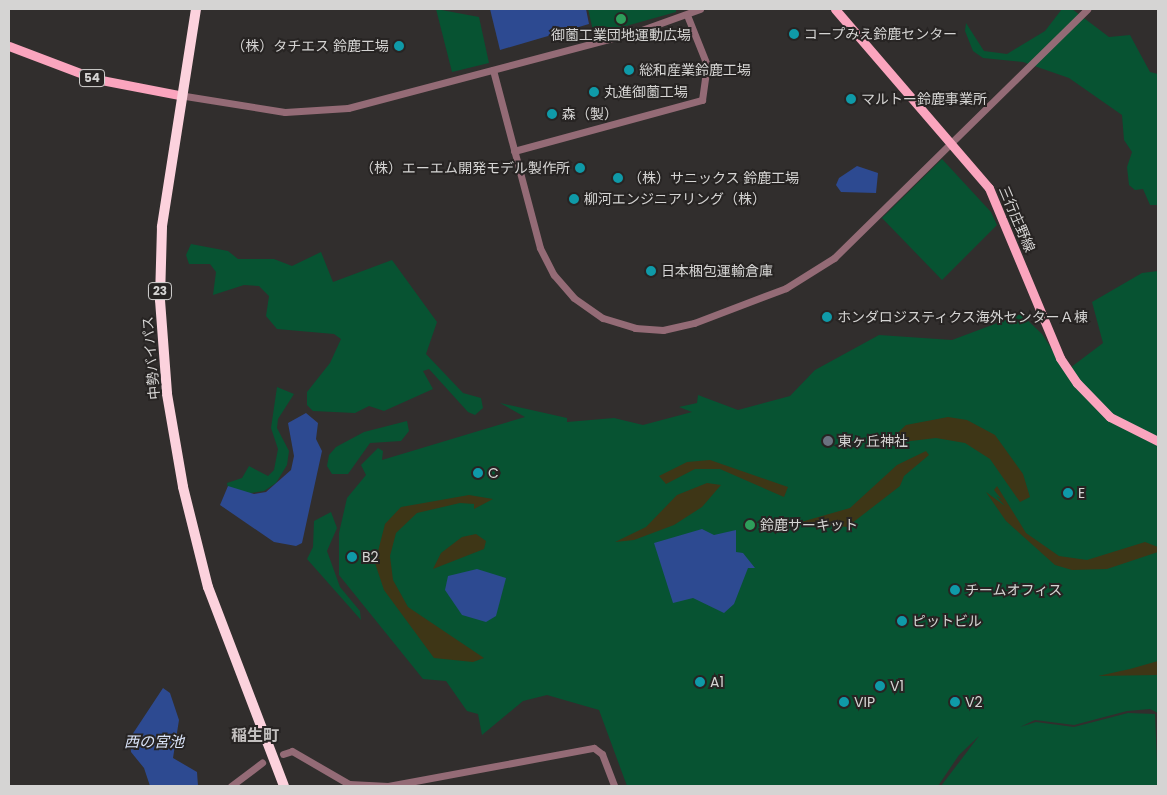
<!DOCTYPE html>
<html>
<head>
<meta charset="utf-8">
<style>
  body { margin:0 }
  #map { position:relative; width:1167px; height:795px; overflow:hidden; background:#312e2d; font-family:Poppins,"Noto Sans JP",sans-serif }
  div>[style] { position:absolute }
  .green>* { inset:0; background:#075332 }
  .sand>* { inset:0; background:#3e3616 }
  .water>* { inset:0; background:#2d4a91 }
  .minor>* { height:7px; margin:-3.5px; padding:0 3.5px; transform-origin:3.5px; border-radius:3.5px; background:#946b76 }
  .major>* { height:9px; margin:-4.5px; padding:0 4.5px; transform-origin:4.5px; border-radius:4.5px; background:#faa5be }
  .highway>* { height:10px; margin:-5px; padding:0 5px; transform-origin:5px; border-radius:5px; background:#fcd2dd }
  .dots>* { width:14px; height:14px; translate:-50% -50%; box-sizing:border-box; border:2px solid #272423; border-radius:50% }
  span { translate:-50% -50%; white-space:nowrap; text-align:center; line-height:1.15; -webkit-text-stroke:4px #272423; paint-order:stroke }
  .shield-label span { padding:1px 4px; background:#272423; border:1px solid; border-radius:4px; -webkit-text-stroke-width:0 }
  .shield-label { font-size:12px; color:#d5d4d3; font-weight:700 }
  .poi-label { font-size:14px; color:#d5d4d3 }
  .left { translate:0 -50%; text-align:left }
  .right { translate:-100% -50%; text-align:right }
  .street-label { font-size:14px; color:#d5d4d3 }
  .water-label { font-size:15px; color:#dae4f9; font-style:italic }
  .quarter-label { font-size:16px; color:#c3c0bf; font-weight:700 }
  .frame { position:absolute; inset:0; border:10px solid #d5d4d3; pointer-events:none }
</style>
</head>
<body>
<div id="map">
  <div class="green">
    <i style="clip-path:polygon(436px 9px,479px 17px,489px 63px,452px 72px)"></i>
    <i style="clip-path:polygon(588px 9px,676px 9px,676px 12px,594px 35px)"></i>
    <i style="clip-path:polygon(1062px 9px,1072px 9px,1109px 37px,1130px 35px,1150px 72px,1158px 74px,1157px 205px,1150px 205px,1143px 189px,1135px 190px,1129px 185px,1127px 167px,1132px 152px,1124px 140px,1122px 115px,1069px 78px,1023px 62px,983px 58px,973px 51px,965px 31px,966px 23px,984px 51px,1007px 54px,1045px 31px)"></i>
    <i style="clip-path:polygon(942px 159px,991px 212px,997px 225px,942px 280px,882px 218px)"></i>
    <i style="clip-path:polygon(191px 244px,228px 251px,238px 259px,274px 259px,292px 266px,321px 252px,333px 282px,392px 260px,437px 322px,426px 354px,463px 393px,481px 398px,483px 408px,475px 415px,468px 412px,429px 369px,423px 371px,433px 389px,384px 411px,369px 406px,355px 413px,313px 411px,307px 405px,307px 392px,330px 363px,341px 339px,334px 334px,277px 329px,266px 316px,269px 296px,259px 286px,244px 285px,213px 295px,216px 272px,210px 264px,189px 264px,186px 255px)"></i>
    <i style="clip-path:polygon(1158px 271px,1158px 713px,1150px 709px,1127px 711px,1074px 725px,1035px 720px,1020px 727px,1036px 722px,1074px 727px,1128px 713px,1155px 714px,1158px 786px,941px 786px,979px 736px,959px 755px,938px 786px,627px 786px,599px 710px,547px 695px,523px 701px,482px 735px,478px 714px,467px 711px,446px 681px,423px 679px,339px 575px,339px 533px,347px 498px,366px 475px,361px 465px,378px 448px,383px 451px,382px 460px,525px 417px,500px 403px,567px 418px,567px 422px,614px 418px,643px 425px,692px 412px,679px 407px,697px 403px,698px 395px,738px 410px,790px 396px,815px 370px,879px 335px,952px 340px,1021px 314px,1042px 334px,1066px 371px,1103px 343px,1092px 302px,1142px 273px)"></i>
    <i style="clip-path:polygon(277px 387px,294px 394px,278px 419px,277px 428px,289px 451px,287px 465px,276px 483px,264px 491px,244px 494px,228px 488px,227px 483px,242px 478px,249px 466px,268px 476px,274px 470px,278px 449px,271px 428px)"></i>
    <i style="clip-path:polygon(407px 421px,409px 431px,401px 441px,370px 443px,348px 474px,332px 474px,327px 466px,329px 455px,336px 447px,364px 432px)"></i>
    <i style="clip-path:polygon(331px 512px,337px 528px,327px 551px,340px 587px,360px 611px,361px 620px,307px 559px,313px 547px,314px 521px)"></i>
  </div>
  <div class="sand">
    <i style="clip-path:polygon(948px 417px,967px 420px,995px 435px,1023px 474px,1030px 497px,1020px 502px,990px 459px,965px 443px,936px 438px,886px 444px,906px 425px)"></i>
    <i style="clip-path:polygon(926px 451px,929px 455px,904px 476px,900px 486px,847px 527px,801px 522px,850px 508px,897px 465px)"></i>
    <i style="clip-path:polygon(710px 460px,788px 487px,784px 497px,720px 469px,695px 469px,666px 484px,659px 476px,687px 462px)"></i>
    <i style="clip-path:polygon(707px 483px,721px 485px,702px 507px,674px 525px,634px 540px,615px 542px,646px 527px,677px 495px)"></i>
    <i style="clip-path:polygon(997px 486px,1026px 533px,1059px 556px,1087px 560px,1145px 542px,1158px 547px,1158px 552px,1107px 569px,1072px 570px,1055px 565px,1006px 521px,986px 492px,1005px 506px,996px 496px,1002px 500px,994px 490px)"></i>
    <i style="clip-path:polygon(469px 495px,493px 499px,474px 509px,474px 504px,460px 503px,417px 513px,396px 533px,390px 556px,393px 580px,408px 607px,484px 658px,473px 662px,434px 658px,384px 590px,375px 563px,385px 524px,401px 507px)"></i>
    <i style="clip-path:polygon(476px 534px,486px 541px,484px 549px,433px 569px,441px 553px,462px 537px)"></i>
    <i style="clip-path:polygon(1158px 661px,1158px 675px,1098px 676px,1130px 669px)"></i>
  </div>
  <div class="water">
    <i style="clip-path:polygon(490px 9px,586px 9px,589px 24px,500px 50px)"></i>
    <i style="clip-path:polygon(857px 166px,878px 173px,876px 193px,841px 192px,836px 185px,839px 178px)"></i>
    <i style="clip-path:polygon(306px 413px,318px 423px,316px 439px,322px 451px,302px 543px,296px 546px,274px 542px,220px 505px,228px 486px,254px 494px,266px 492px,291px 470px,294px 456px,288px 423px)"></i>
    <i style="clip-path:polygon(702px 529px,714px 535px,736px 530px,736px 552px,743px 553px,755px 568px,748px 568px,734px 604px,724px 613px,693px 598px,673px 603px,654px 543px)"></i>
    <i style="clip-path:polygon(477px 569px,506px 578px,496px 616px,486px 622px,462px 615px,445px 590px,448px 576px)"></i>
    <i style="clip-path:polygon(163px 688px,170px 693px,179px 720px,173px 758px,197px 772px,198px 786px,150px 786px,144px 768px,131px 752px,130px 738px)"></i>
  </div>
  <div class="minor">
    <i style="left:493px;top:70px;width:184px;rotate:75.2deg"></i>
    <i style="left:540px;top:248px;width:30px;rotate:63deg"></i>
    <i style="left:554px;top:275px;width:30px;rotate:49deg"></i>
    <i style="left:574px;top:298px;width:35px;rotate:35deg"></i>
    <i style="left:603px;top:318px;width:34px;rotate:17deg"></i>
    <i style="left:635px;top:328px;width:28px;rotate:4deg"></i>
    <i style="left:663px;top:330px;width:32px;rotate:-13deg"></i>
    <i style="left:694px;top:323px;width:98px;rotate:-20.8deg"></i>
    <i style="left:786px;top:288px;width:57px;rotate:-32deg"></i>
    <i style="left:834px;top:258px;width:355px;rotate:-44.5deg"></i>
    <i style="left:179px;top:95px;width:107px;rotate:9.1deg"></i>
    <i style="left:285px;top:112px;width:63px;rotate:-3.6deg"></i>
    <i style="left:348px;top:108px;width:298px;rotate:-14.8deg"></i>
    <i style="left:636px;top:32px;width:68px;rotate:-19.8deg"></i>
    <i style="left:514px;top:151px;width:195px;rotate:-15.2deg"></i>
    <i style="left:702px;top:100px;width:35px;rotate:-82deg"></i>
    <i style="left:707px;top:65px;width:54px;rotate:-111.8deg"></i>
    <i style="left:283px;top:754px;width:9px;rotate:-18deg"></i>
    <i style="left:292px;top:751px;width:66px;rotate:30.1deg"></i>
    <i style="left:349px;top:784px;width:39px;rotate:3deg"></i>
    <i style="left:388px;top:786px;width:209px;rotate:-10.5deg"></i>
    <i style="left:594px;top:748px;width:10px;rotate:37deg"></i>
    <i style="left:602px;top:754px;width:34px;rotate:69deg"></i>
    <i style="left:231px;top:786px;width:39px;rotate:-37deg"></i>
  </div>
  <div class="major">
    <i style="left:835px;top:9px;width:236px;rotate:49.3deg"></i>
    <i style="left:989px;top:188px;width:184px;rotate:67.3deg"></i>
    <i style="left:1060px;top:358px;width:30px;rotate:56deg"></i>
    <i style="left:1077px;top:383px;width:47px;rotate:45.9deg"></i>
    <i style="left:1110px;top:417px;width:54px;rotate:26.6deg"></i>
    <i style="left:9px;top:46px;width:93px;rotate:20.8deg"></i>
    <i style="left:96px;top:79px;width:85px;rotate:10.9deg"></i>
  </div>
  <div class="highway">
    <i style="left:196px;top:9px;width:221px;rotate:98.9deg"></i>
    <i style="left:162px;top:227px;width:73px;rotate:91.6deg"></i>
    <i style="left:160px;top:300px;width:94px;rotate:85.7deg"></i>
    <i style="left:167px;top:394px;width:94px;rotate:80.2deg"></i>
    <i style="left:183px;top:487px;width:103px;rotate:76deg"></i>
    <i style="left:208px;top:587px;width:213px;rotate:69.1deg"></i>
  </div>
  <div class="dots">
    <i style="left:621px;top:19px;background:#2e9e5b"></i>
    <i style="left:794px;top:34px;background:#0f9aa8"></i>
    <i style="left:399px;top:46px;background:#0f9aa8"></i>
    <i style="left:629px;top:70px;background:#0f9aa8"></i>
    <i style="left:594px;top:92px;background:#0f9aa8"></i>
    <i style="left:851px;top:99px;background:#0f9aa8"></i>
    <i style="left:552px;top:114px;background:#0f9aa8"></i>
    <i style="left:580px;top:168px;background:#0f9aa8"></i>
    <i style="left:618px;top:178px;background:#0f9aa8"></i>
    <i style="left:574px;top:199px;background:#0f9aa8"></i>
    <i style="left:651px;top:271px;background:#0f9aa8"></i>
    <i style="left:827px;top:317px;background:#0f9aa8"></i>
    <i style="left:828px;top:441px;background:#6b7280"></i>
    <i style="left:478px;top:473px;background:#0f9aa8"></i>
    <i style="left:1068px;top:493px;background:#0f9aa8"></i>
    <i style="left:750px;top:525px;background:#2e9e5b"></i>
    <i style="left:352px;top:557px;background:#0f9aa8"></i>
    <i style="left:955px;top:590px;background:#0f9aa8"></i>
    <i style="left:902px;top:621px;background:#0f9aa8"></i>
    <i style="left:700px;top:682px;background:#0f9aa8"></i>
    <i style="left:880px;top:686px;background:#0f9aa8"></i>
    <i style="left:844px;top:702px;background:#0f9aa8"></i>
    <i style="left:955px;top:702px;background:#0f9aa8"></i>
  </div>
  <div class="shield-label">
    <span style="left:92px;top:78px">54</span>
    <span style="left:160px;top:291px">23</span>
  </div>
  <div class="poi-label">
    <span class="left" style="left:804px;top:34px">コープみえ鈴鹿センター</span>
    <span style="left:621px;top:35px">御薗工業団地運動広場</span>
    <span class="right" style="left:389px;top:46px">（株）タチエス 鈴鹿工場</span>
    <span class="left" style="left:639px;top:70px">総和産業鈴鹿工場</span>
    <span class="left" style="left:604px;top:92px">丸進御薗工場</span>
    <span class="left" style="left:861px;top:99px">マルトー鈴鹿事業所</span>
    <span class="left" style="left:562px;top:114px">森（製）</span>
    <span class="right" style="left:570px;top:168px">（株）エーエム開発モデル製作所</span>
    <span class="left" style="left:628px;top:178px">（株）サニックス 鈴鹿工場</span>
    <span class="left" style="left:584px;top:199px">柳河エンジニアリング（株）</span>
    <span class="left" style="left:661px;top:271px">日本梱包運輸倉庫</span>
    <span class="left" style="left:837px;top:317px">ホンダロジスティクス海外センターＡ棟</span>
    <span class="left" style="left:838px;top:441px">東ヶ丘神社</span>
    <span class="left" style="left:488px;top:473px">C</span>
    <span class="left" style="left:1078px;top:493px">E</span>
    <span class="left" style="left:760px;top:525px">鈴鹿サーキット</span>
    <span class="left" style="left:362px;top:557px">B2</span>
    <span class="left" style="left:965px;top:590px">チームオフィス</span>
    <span class="left" style="left:912px;top:621px">ピットビル</span>
    <span class="left" style="left:710px;top:682px">A1</span>
    <span class="left" style="left:890px;top:686px">V1</span>
    <span class="left" style="left:854px;top:702px">VIP</span>
    <span class="left" style="left:965px;top:702px">V2</span>
  </div>
  <div class="street-label">
    <span style="left:1017px;top:219px;rotate:67deg">三行庄野線</span>
    <span style="left:151px;top:358px;rotate:-95deg">中勢バイパス</span>
  </div>
  <div class="water-label">
    <span style="left:154px;top:742px">西の宮池</span>
  </div>
  <div class="quarter-label">
    <span style="left:255px;top:736px">稲生町</span>
  </div>
  <div class="frame"></div>
</div>
</body>
</html>
